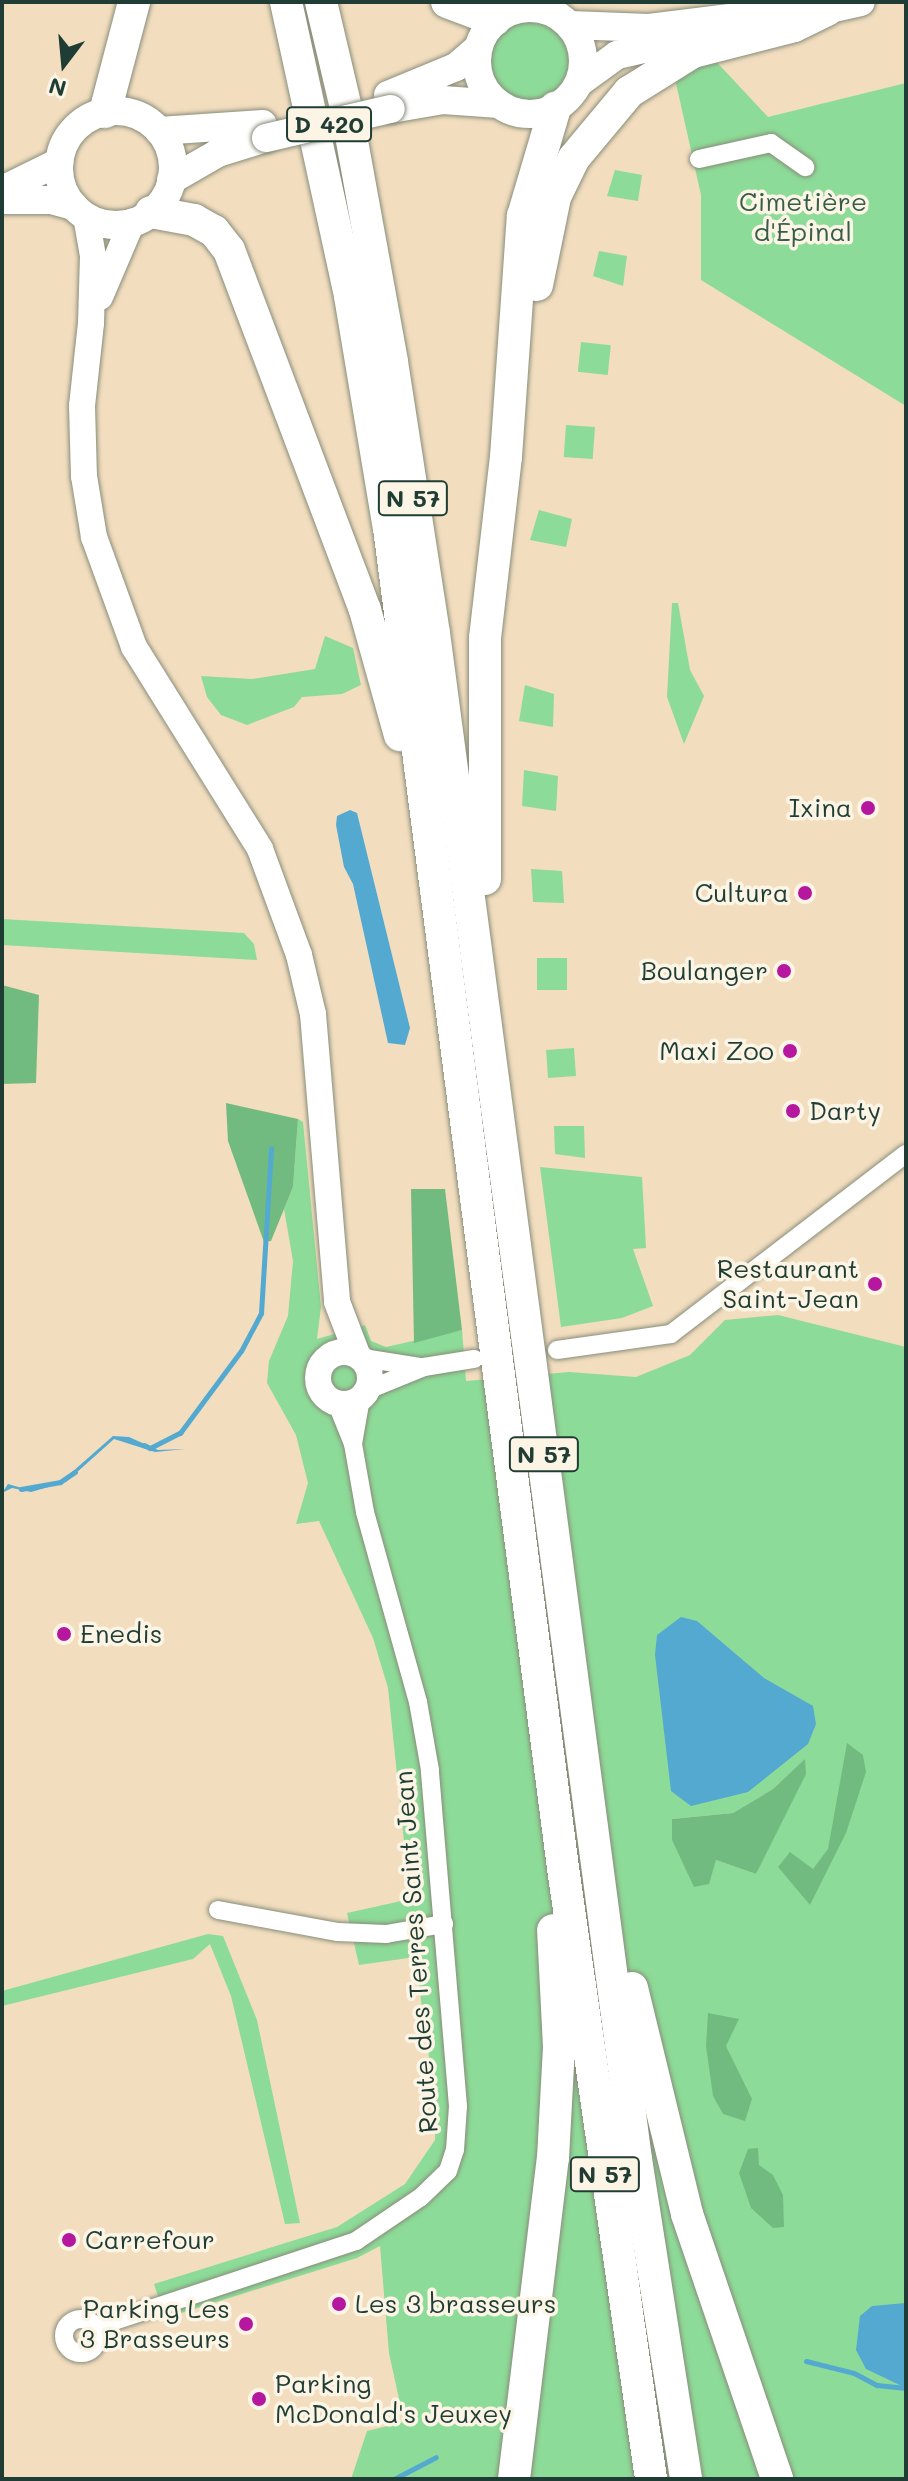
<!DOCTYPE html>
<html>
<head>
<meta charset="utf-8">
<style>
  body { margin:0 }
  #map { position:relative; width:908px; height:2481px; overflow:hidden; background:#f2ddbf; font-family:Mali,sans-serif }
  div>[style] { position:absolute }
  .green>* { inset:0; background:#8ddb98; transform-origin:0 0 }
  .round { border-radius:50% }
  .forest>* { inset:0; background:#72bb80 }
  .water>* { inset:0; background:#54a9d0 }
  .stream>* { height:5px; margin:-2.5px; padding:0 2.5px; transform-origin:2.5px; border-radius:2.5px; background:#54a9d0 }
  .roads { filter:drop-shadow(0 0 2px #888d7a) drop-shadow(0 0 2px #888d7a) }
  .street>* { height:18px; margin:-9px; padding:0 9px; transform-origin:9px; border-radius:9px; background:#fff }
  .street>.ring { margin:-9px; padding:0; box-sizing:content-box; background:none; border:18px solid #fff; border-radius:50% }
  .secondary>* { height:26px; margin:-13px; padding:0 13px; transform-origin:13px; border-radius:13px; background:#fff }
  .secondary>.ring { margin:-13px; padding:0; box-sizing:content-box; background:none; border:26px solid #fff; border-radius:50% }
  .primary>* { height:28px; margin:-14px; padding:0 14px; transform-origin:14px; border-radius:14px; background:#fff }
  .primary>.ring { margin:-14px; padding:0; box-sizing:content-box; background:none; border:28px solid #fff; border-radius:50% }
  .highway>* { height:32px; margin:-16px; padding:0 16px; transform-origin:16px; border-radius:16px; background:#fff }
  .bridges { filter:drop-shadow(0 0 2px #888d7a) drop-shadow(0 0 2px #888d7a) }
  .primary-bridge>* { height:28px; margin:-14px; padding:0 14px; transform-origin:14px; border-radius:14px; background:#fff }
  .dots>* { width:22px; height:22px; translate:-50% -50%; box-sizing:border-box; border:4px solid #fcf5e5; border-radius:50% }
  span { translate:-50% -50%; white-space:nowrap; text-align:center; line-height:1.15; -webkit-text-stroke:7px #fcf5e5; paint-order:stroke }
  .shield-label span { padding:2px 6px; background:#fcf5e5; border:2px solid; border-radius:6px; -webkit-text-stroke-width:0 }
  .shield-label { font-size:24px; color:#1f3d34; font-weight:700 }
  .park-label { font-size:26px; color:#355d48 }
  .poi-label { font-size:26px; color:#1f3d34 }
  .right { translate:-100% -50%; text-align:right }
  .left { translate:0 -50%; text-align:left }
  .street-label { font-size:26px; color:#1f3d34 }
  .frame { position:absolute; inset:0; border:4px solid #1f3d34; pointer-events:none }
  .north { position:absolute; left:24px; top:24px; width:80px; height:80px; -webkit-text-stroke:6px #fcf5e5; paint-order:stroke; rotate:196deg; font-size:22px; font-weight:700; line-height:32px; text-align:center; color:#1f3d34 }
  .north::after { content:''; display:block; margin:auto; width:28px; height:36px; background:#1f3d34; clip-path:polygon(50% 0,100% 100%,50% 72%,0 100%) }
</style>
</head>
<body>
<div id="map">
  <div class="green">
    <i class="round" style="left:490px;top:21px;width:80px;height:80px"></i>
    <i style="clip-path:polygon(711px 56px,768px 117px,906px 83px,906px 406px,701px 280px,701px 195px,673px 70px)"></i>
    <i style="clip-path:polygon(615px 170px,642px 175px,638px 201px,607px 196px)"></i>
    <i style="clip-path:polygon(599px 251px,627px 256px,623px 286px,593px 276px)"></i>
    <i style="left:581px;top:342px;width:30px;height:30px;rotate:6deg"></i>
    <i style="left:566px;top:425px;width:29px;height:32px;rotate:4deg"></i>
    <i style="clip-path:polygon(539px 510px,572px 519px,566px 547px,530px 540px)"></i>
    <i style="clip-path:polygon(672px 603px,678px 603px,690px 670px,704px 696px,684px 744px,667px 697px)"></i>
    <i style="clip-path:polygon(325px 636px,353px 648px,361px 685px,342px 694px,302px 697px,294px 707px,247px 725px,221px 715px,207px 697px,201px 676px,252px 679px,315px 669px)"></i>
    <i style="clip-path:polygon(525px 685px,554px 694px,553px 727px,519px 721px)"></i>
    <i style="clip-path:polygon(524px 770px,558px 776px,556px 811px,522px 806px)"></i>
    <i style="clip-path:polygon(531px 869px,562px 871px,564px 903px,533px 902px)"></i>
    <i style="clip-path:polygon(2px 919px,244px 933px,254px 944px,257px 960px,2px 945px)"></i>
    <i style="left:537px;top:958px;width:30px;height:32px"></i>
    <i style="left:574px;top:1048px;width:28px;height:28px;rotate:86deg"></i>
    <i style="clip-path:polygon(evenodd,298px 1119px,303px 1122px,321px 1307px,317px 1339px,365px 1325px,371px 1341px,386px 1347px,462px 1330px,466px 1381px,569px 1372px,636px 1377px,690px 1355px,725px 1320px,778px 1315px,906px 1347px,906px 2479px,351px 2479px,367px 2431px,404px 2422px,389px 2353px,380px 2246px,357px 2258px,165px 2318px,154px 2284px,337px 2227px,405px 2184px,435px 2140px,436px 2107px,415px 1957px,359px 1965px,347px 1913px,410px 1899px,388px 1688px,373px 1638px,319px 1521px,296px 1524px,308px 1483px,296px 1435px,267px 1383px,269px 1361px,288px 1316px,293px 1261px,284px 1209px,293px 1187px,298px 1119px,805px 1760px,756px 1874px,716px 1860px,672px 1819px,733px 1813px,773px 1789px,805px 1760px)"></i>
    <i style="clip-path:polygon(554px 1126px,584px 1126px,585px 1158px,555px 1154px)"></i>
    <i style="clip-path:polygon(540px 1167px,642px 1177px,646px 1248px,633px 1249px,653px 1306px,622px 1318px,561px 1327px)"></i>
    <i style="clip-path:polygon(208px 1934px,223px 1936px,257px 2020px,300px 2223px,285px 2224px,231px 1996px,210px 1944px,193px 1959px,2px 2006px,2px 1991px)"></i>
  </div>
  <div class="forest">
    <i style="clip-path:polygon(2px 985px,39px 995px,36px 1083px,2px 1084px)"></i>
    <i style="clip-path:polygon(226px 1103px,298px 1119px,293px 1187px,271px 1241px,264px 1242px,228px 1141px)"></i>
    <i style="clip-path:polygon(411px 1189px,445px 1189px,462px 1330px,414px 1343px)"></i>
    <i style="clip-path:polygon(847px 1743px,863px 1755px,866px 1772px,846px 1833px,810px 1905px,778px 1867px,790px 1852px,813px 1869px,828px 1849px)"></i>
    <i style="clip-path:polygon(805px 1759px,806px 1774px,756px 1874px,716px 1860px,709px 1884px,694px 1887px,672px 1840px,672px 1819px,733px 1813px,773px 1789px)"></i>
    <i style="clip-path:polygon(708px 2013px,739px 2019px,726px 2046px,752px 2099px,745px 2121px,723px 2114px,713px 2096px,706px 2046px)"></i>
    <i style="clip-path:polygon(758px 2148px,759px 2165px,773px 2175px,783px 2195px,784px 2227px,773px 2228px,751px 2208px,739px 2173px,748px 2149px)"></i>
  </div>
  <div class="water">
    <i style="clip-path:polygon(350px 810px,357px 813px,410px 1028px,405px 1045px,388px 1043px,353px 884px,344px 867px,336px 825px,337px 816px)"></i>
    <i style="clip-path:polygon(113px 1436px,129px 1437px,158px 1450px,185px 1449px,155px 1452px,114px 1439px,66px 1482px,31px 1492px,12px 1488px,2px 1493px,8px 1484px,29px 1490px,63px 1480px)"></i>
    <i style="clip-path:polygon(681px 1617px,697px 1621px,764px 1678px,813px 1706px,816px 1724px,808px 1744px,748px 1792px,691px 1806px,671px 1791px,655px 1655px,657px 1635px)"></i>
    <i style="clip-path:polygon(906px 2303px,906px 2388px,866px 2369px,856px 2350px,860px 2316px,872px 2306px)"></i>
  </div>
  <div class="stream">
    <i style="left:144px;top:1445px;width:7px;rotate:27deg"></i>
    <i style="left:150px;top:1448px;width:34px;rotate:-27deg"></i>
    <i style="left:180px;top:1433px;width:102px;rotate:-53.4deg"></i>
    <i style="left:241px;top:1351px;width:43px;rotate:-62.2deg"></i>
    <i style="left:261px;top:1313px;width:165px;rotate:-86.5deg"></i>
    <i style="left:21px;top:1489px;width:40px;rotate:-10deg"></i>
    <i style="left:60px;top:1482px;width:18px;rotate:-34deg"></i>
    <i style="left:806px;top:2361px;width:49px;rotate:14deg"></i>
    <i style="left:854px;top:2373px;width:26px;rotate:28deg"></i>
    <i style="left:877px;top:2385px;width:29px;rotate:6deg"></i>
    <i style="left:394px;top:2479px;width:47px;rotate:-27.6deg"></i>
  </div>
  <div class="roads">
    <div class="street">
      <i style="left:699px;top:159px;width:74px;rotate:-12.5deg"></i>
      <i style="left:771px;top:143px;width:42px;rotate:35.2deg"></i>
      <i style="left:557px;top:1350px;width:115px;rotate:-8deg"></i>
      <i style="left:671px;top:1334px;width:296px;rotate:-37.5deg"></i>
      <i style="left:363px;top:1358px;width:59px;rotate:8.8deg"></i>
      <i style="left:368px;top:1390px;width:61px;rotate:-22.3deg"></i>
      <i style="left:424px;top:1367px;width:51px;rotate:-9.1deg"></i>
      <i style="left:353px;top:1444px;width:47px;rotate:-80.1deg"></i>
      <i style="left:218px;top:1910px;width:122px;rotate:10.4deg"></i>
      <i style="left:338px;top:1932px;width:48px;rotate:2.4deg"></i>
      <i style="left:386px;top:1934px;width:59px;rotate:-9.8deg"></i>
      <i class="ring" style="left:64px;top:2319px;width:16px;height:16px"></i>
      <i style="left:96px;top:2327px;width:274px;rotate:-18.3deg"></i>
      <i style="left:356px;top:2241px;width:78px;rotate:-34.1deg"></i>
      <i style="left:421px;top:2197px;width:37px;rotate:-44deg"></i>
      <i style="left:448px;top:2171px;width:22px;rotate:-72deg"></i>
      <i style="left:455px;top:2150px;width:44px;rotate:-86.1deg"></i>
      <i style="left:458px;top:2106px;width:337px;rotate:-94.8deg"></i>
      <i style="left:430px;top:1770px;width:69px;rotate:-100deg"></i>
      <i style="left:418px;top:1702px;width:197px;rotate:-105.6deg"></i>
      <i style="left:365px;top:1512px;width:69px;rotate:-100deg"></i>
      <i style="left:353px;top:1444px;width:43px;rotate:-111.8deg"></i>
    </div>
    <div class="secondary">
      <i style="left:86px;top:216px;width:41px;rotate:80.1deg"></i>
      <i style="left:93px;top:256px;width:67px;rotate:91.7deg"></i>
      <i style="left:91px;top:323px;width:83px;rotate:96.2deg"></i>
      <i style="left:82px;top:406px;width:70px;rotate:88.4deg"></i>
      <i style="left:84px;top:476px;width:62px;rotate:80.7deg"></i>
      <i style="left:94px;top:537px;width:117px;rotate:70deg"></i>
      <i style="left:134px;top:647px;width:238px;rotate:58deg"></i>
      <i style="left:260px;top:849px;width:113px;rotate:69.8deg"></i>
      <i style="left:299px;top:955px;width:61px;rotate:76.7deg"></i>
      <i style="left:313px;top:1014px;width:289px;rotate:85.2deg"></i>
      <i style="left:337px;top:1302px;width:56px;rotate:69deg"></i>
      <i style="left:100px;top:297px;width:82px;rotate:-66.9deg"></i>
      <i class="ring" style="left:318px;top:1352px;width:26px;height:26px"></i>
    </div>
    <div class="primary">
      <i class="ring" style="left:477px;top:8px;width:78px;height:78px"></i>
      <i style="left:807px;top:14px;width:55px;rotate:-12.5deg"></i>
      <i style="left:570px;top:25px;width:79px;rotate:2.2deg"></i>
      <i style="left:649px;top:28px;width:114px;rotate:-7.1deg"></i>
      <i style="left:762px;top:14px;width:39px;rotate:-18deg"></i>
      <i style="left:580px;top:82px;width:46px;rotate:-36.1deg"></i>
      <i style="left:617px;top:55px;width:109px;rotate:-12.8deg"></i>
      <i style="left:388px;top:95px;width:74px;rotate:-22.4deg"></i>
      <i style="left:456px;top:67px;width:29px;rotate:-41deg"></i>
      <i style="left:391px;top:109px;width:53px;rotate:-9.8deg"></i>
      <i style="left:443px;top:100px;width:56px;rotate:4.1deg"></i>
      <i class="ring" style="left:59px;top:111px;width:86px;height:86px"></i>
      <i style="left:159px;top:131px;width:104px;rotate:-3.9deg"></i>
      <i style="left:171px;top:180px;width:54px;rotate:-29.9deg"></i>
      <i style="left:218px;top:153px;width:50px;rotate:-17.4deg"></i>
      <i style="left:2px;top:190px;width:64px;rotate:-26.2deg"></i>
      <i style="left:2px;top:200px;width:49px"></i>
      <i style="left:51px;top:200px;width:24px;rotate:15deg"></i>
    </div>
    <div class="highway">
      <i style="left:286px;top:2px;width:301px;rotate:77.7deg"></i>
      <i style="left:350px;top:296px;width:235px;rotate:80.5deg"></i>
      <i style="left:389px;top:528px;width:1351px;rotate:82.6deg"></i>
      <i style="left:563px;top:1868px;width:617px;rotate:81.8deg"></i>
      <i style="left:321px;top:2px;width:109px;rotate:76.7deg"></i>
      <i style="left:346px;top:108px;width:258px;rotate:79.7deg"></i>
      <i style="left:392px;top:362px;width:274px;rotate:81.2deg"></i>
      <i style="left:434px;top:633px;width:1539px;rotate:82.46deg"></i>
      <i style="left:636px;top:2159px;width:324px;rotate:81.1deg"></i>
      <i style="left:447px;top:2px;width:51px;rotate:20.6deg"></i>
      <i style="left:105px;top:112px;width:114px;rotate:-75.2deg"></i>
      <i style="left:151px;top:212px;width:44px;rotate:10.5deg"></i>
      <i style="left:194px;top:220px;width:23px;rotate:29deg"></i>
      <i style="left:214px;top:231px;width:24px;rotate:52deg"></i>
      <i style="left:229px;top:250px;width:385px;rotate:69.3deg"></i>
      <i style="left:365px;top:610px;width:130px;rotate:74.4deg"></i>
      <i style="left:537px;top:285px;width:90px;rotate:-78.4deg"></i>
      <i style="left:555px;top:197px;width:43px;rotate:-64deg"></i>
      <i style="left:574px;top:158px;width:86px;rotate:-50.2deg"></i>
      <i style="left:629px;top:92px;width:75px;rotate:-32deg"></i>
      <i style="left:693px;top:52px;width:104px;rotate:-14.4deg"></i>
      <i style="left:794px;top:26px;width:37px;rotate:-26deg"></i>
      <i style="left:485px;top:879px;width:241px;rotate:-90deg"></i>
      <i style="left:485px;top:638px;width:182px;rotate:-83.4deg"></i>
      <i style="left:506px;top:457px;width:242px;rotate:-86deg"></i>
      <i style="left:523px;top:216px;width:113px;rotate:-73.5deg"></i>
      <i style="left:632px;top:1988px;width:233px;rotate:76.3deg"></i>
      <i style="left:687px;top:2214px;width:280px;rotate:71.2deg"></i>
      <i style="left:514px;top:2479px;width:323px;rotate:-83.1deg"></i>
      <i style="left:553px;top:2158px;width:111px;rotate:-86.9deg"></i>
      <i style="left:559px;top:2047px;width:117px;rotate:-92.9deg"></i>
    </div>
  </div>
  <div class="bridges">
    <div class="primary-bridge">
      <i style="left:266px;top:138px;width:128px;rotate:-13.1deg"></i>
    </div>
  </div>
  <div class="dots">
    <i style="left:868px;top:808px;background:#b5179e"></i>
    <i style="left:805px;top:893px;background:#b5179e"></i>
    <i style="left:784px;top:971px;background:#b5179e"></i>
    <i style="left:790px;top:1051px;background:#b5179e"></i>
    <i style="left:793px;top:1111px;background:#b5179e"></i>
    <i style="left:875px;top:1284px;background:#b5179e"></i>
    <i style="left:64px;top:1634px;background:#b5179e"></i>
    <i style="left:69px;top:2240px;background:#b5179e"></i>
    <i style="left:339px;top:2304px;background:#b5179e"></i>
    <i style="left:246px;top:2324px;background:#b5179e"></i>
    <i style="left:259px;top:2399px;background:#b5179e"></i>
  </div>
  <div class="shield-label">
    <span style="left:329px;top:124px">D 420</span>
    <span style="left:413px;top:498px">N 57</span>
    <span style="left:544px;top:1454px">N 57</span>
    <span style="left:605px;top:2174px">N 57</span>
  </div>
  <div class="park-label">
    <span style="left:803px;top:217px">Cimetière<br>d'Épinal</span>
  </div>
  <div class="poi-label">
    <span class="right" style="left:852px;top:808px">Ixina</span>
    <span class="right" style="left:789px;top:893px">Cultura</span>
    <span class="right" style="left:768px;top:971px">Boulanger</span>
    <span class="right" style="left:774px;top:1051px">Maxi Zoo</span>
    <span class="left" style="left:809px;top:1111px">Darty</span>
    <span class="right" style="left:859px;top:1284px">Restaurant<br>Saint-Jean</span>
    <span class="left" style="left:80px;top:1634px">Enedis</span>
    <span class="left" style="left:85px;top:2240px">Carrefour</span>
    <span class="left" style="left:355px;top:2304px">Les 3 brasseurs</span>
    <span class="right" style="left:230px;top:2324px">Parking Les<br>3 Brasseurs</span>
    <span class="left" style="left:275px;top:2399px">Parking<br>McDonald's Jeuxey</span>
  </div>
  <div class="street-label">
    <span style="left:416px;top:1952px;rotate:-94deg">Route des Terres Saint Jean</span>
  </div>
  <div class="frame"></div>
  <div class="north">N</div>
</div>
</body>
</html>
